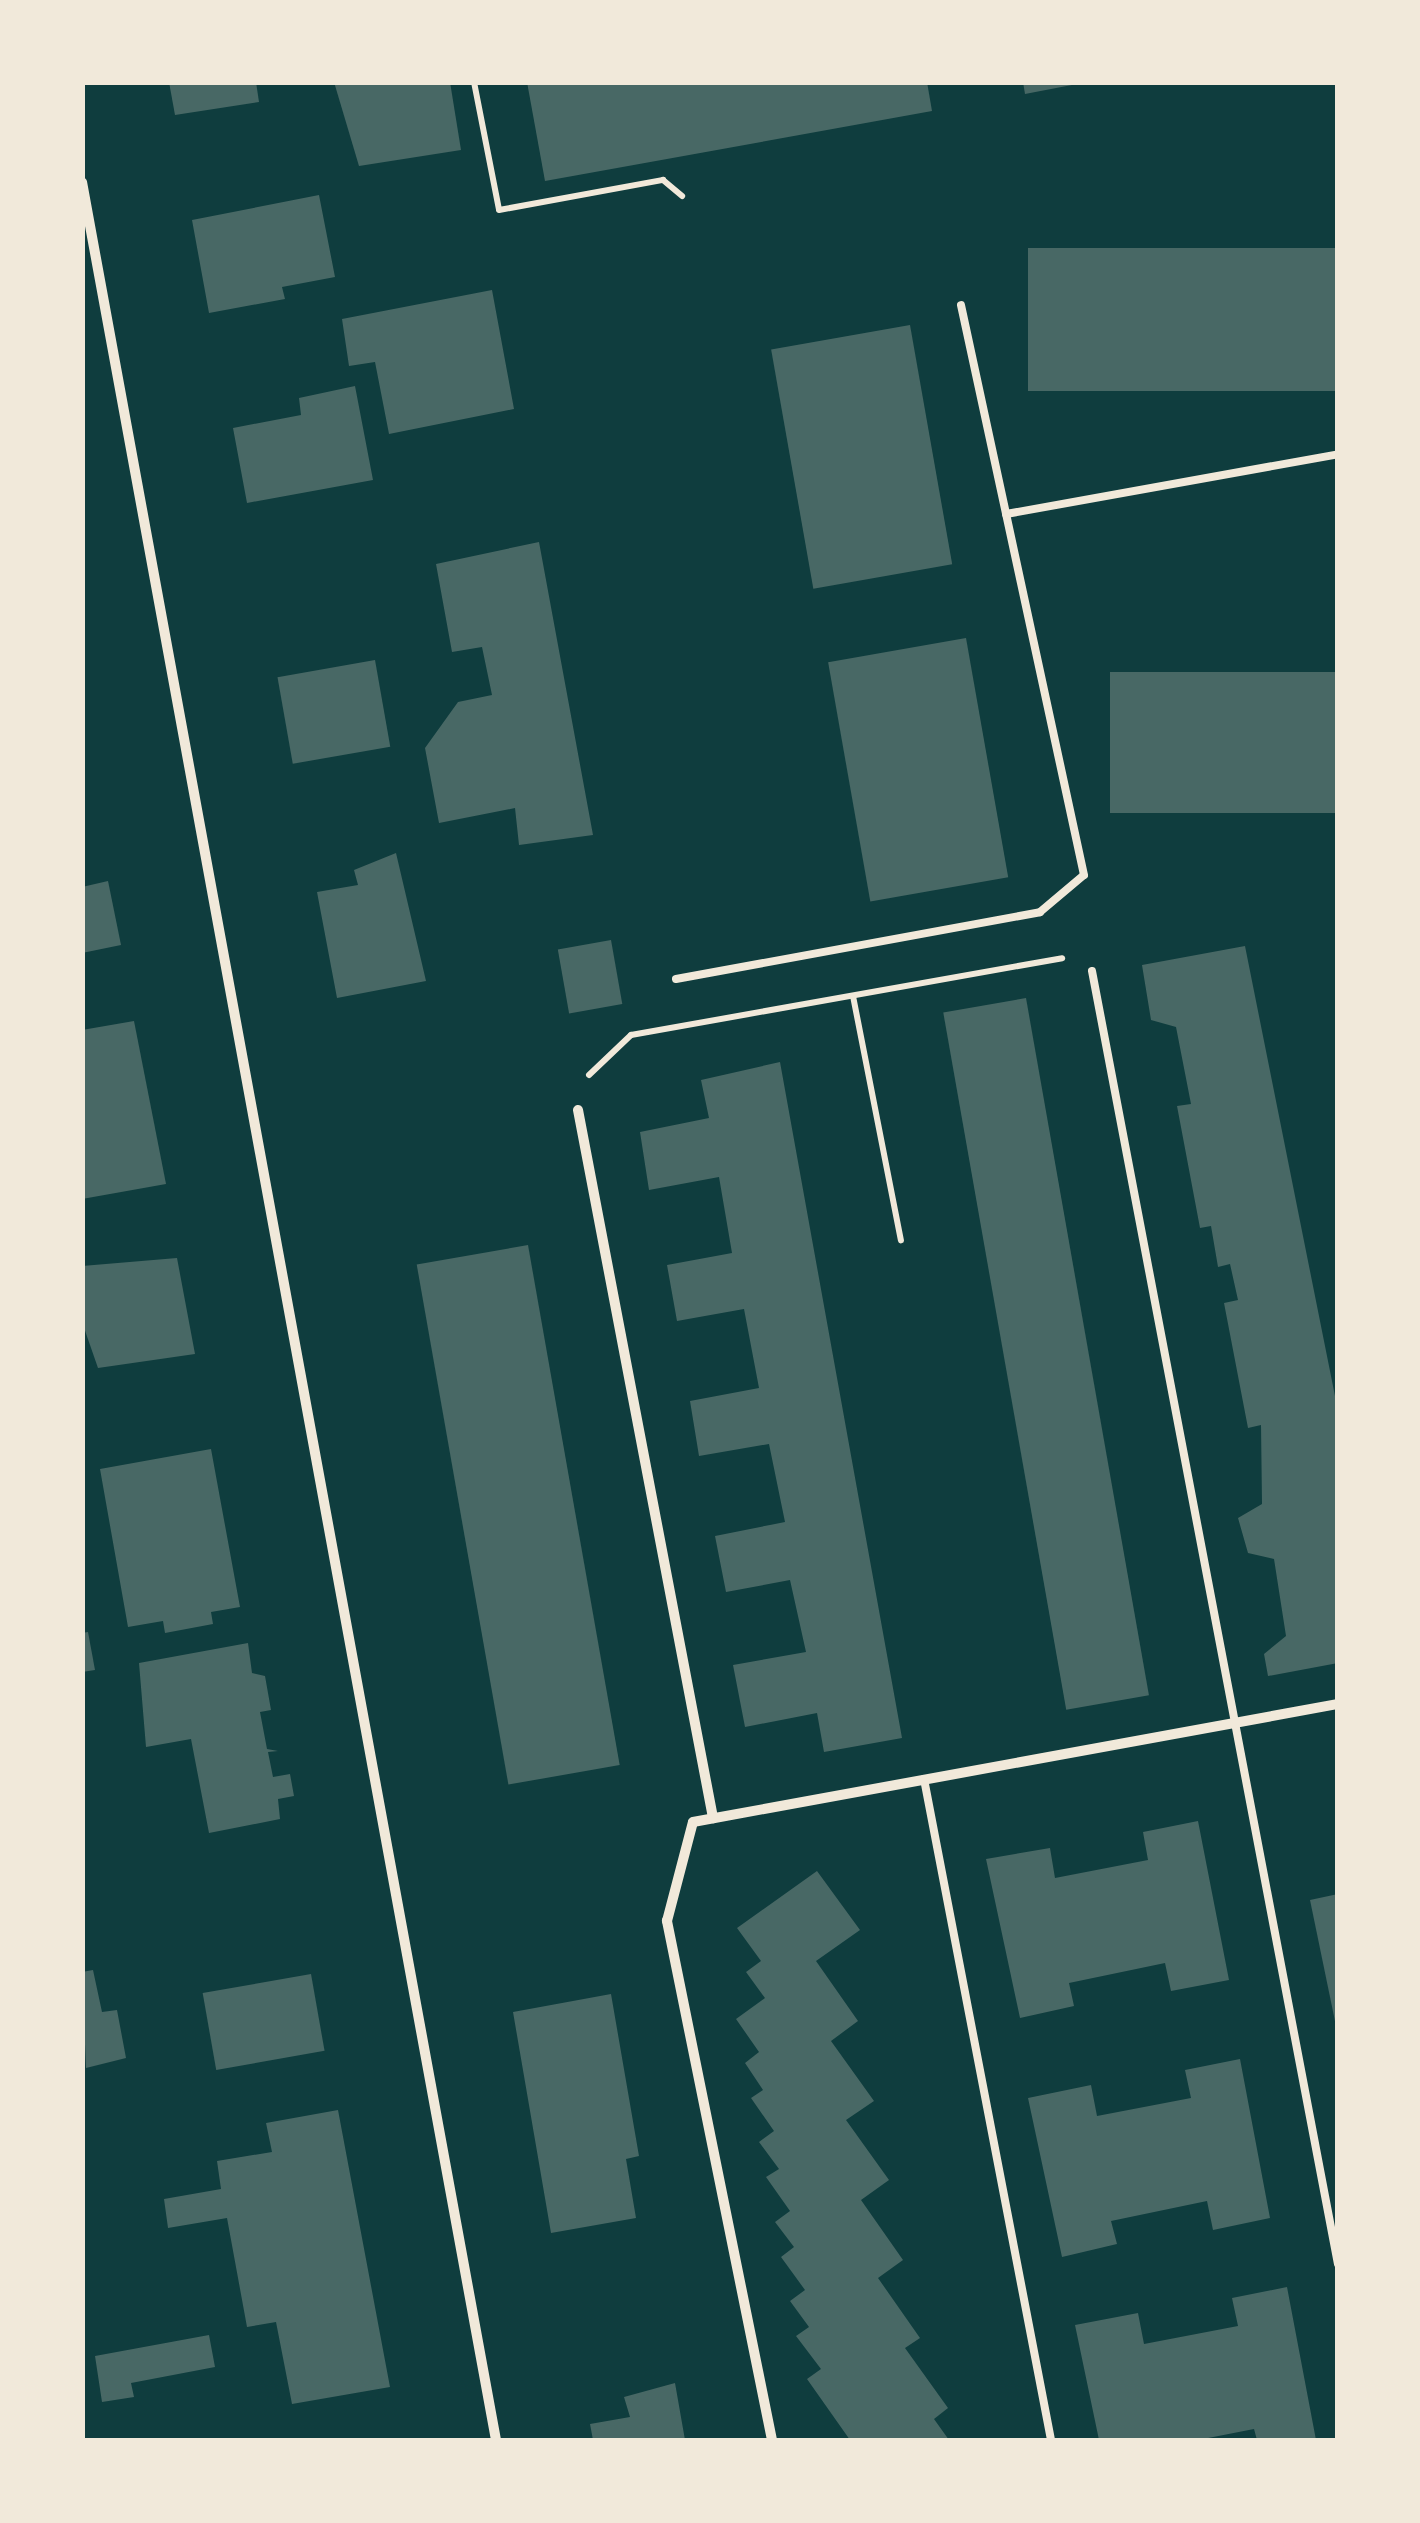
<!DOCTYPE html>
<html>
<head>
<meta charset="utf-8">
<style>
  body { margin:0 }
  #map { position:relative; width:1420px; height:2523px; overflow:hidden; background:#0f3d3e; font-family:Roboto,sans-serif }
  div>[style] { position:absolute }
  .building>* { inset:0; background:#486865; transform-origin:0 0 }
  .path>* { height:6px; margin:-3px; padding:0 3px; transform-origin:3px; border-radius:3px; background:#f1e9da }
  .service>* { height:8px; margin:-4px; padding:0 4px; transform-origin:4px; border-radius:4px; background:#f1e9da }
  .minor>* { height:10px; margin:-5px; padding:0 5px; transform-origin:5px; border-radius:5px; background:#f1e9da }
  span { translate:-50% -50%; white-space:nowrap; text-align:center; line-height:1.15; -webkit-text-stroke:10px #f1e9da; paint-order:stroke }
  .frame { position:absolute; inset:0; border:85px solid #f1e9da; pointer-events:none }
</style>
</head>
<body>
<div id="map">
  <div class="building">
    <i style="clip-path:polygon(169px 82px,256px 82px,259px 102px,175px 115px)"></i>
    <i style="clip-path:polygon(334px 82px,450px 82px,461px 150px,359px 166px)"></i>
    <i style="clip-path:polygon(527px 82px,927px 82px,932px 111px,545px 181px)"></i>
    <i style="clip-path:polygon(1023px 82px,1077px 82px,1077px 84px,1025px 94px)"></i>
    <i style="clip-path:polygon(319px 195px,335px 277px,282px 287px,285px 299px,209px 313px,192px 220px)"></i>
    <i style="left:1338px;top:248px;width:143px;height:310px;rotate:90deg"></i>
    <i style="clip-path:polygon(492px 290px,514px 409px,389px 434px,375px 362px,349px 366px,342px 319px)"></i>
    <i style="left:910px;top:325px;width:243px;height:141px;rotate:80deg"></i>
    <i style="clip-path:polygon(355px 386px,373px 480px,247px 503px,233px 428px,301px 415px,299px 398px)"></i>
    <i style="clip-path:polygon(539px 542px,593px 835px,519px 845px,515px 808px,439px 823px,425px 748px,458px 702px,492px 695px,482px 647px,452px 652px,436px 564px)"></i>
    <i style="left:966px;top:638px;width:243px;height:140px;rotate:80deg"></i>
    <i style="left:375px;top:660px;width:88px;height:99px;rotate:80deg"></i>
    <i style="left:1338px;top:672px;width:141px;height:228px;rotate:90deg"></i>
    <i style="clip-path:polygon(396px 853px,426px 981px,337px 998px,317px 892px,358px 885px,354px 870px)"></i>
    <i style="clip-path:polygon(108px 881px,121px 945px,82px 953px,82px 887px)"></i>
    <i style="left:611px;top:940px;width:65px;height:54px;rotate:80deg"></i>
    <i style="clip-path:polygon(1245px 946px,1338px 1411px,1338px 1663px,1268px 1676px,1264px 1654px,1286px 1636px,1274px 1559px,1248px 1553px,1238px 1518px,1262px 1504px,1261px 1425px,1248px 1428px,1224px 1303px,1238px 1300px,1230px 1264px,1218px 1267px,1211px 1226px,1200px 1228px,1177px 1106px,1191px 1104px,1176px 1027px,1151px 1020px,1142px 965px)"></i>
    <i style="left:1026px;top:998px;width:708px;height:84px;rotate:80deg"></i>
    <i style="clip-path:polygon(134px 1021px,166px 1184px,82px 1199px,82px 1030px)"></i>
    <i style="clip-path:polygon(780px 1062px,902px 1738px,824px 1752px,817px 1713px,745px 1727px,733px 1665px,806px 1652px,790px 1580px,726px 1592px,715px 1536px,785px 1522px,769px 1444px,699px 1456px,690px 1401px,759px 1388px,744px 1309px,677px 1321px,667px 1265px,732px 1253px,719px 1177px,649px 1190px,640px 1132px,709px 1118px,701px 1080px)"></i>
    <i style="left:528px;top:1245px;width:528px;height:113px;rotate:80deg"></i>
    <i style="clip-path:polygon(177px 1258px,195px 1354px,98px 1368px,82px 1322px,82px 1266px)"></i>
    <i style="clip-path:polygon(211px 1449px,240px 1607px,211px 1612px,213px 1624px,165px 1633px,163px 1621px,128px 1627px,100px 1469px)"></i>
    <i style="clip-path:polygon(88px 1632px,95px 1670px,82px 1672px,82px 1633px)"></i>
    <i style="clip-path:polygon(248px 1643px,252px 1673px,265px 1676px,271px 1710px,260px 1712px,267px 1749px,278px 1751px,268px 1752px,273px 1777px,290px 1774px,294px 1796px,278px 1799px,280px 1819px,209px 1833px,191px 1739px,146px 1747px,139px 1663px)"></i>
    <i style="clip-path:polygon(1198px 1821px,1229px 1980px,1171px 1991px,1165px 1963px,1069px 1983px,1074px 2006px,1020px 2018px,986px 1859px,1050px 1848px,1055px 1878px,1148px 1860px,1143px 1832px)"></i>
    <i style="clip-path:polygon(817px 1871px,860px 1930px,816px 1961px,858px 2021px,831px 2041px,874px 2101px,846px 2120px,889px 2180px,861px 2200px,903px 2260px,878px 2278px,920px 2338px,905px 2348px,948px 2408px,934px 2419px,949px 2440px,850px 2440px,807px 2379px,821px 2369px,796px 2336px,809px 2327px,790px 2301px,805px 2290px,781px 2257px,794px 2247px,775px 2222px,790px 2211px,766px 2177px,779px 2169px,759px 2142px,774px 2131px,751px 2098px,763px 2090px,745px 2063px,759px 2052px,736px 2019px,765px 1998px,746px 1972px,761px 1961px,737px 1928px)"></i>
    <i style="clip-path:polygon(1338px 1894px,1338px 2026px,1336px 2026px,1310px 1900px)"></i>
    <i style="clip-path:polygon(93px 1970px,102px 2012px,117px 2010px,126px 2058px,86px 2068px,82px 1972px)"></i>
    <i style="left:311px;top:1974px;width:78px;height:110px;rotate:80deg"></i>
    <i style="clip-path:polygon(611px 1994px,639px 2156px,626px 2159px,636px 2218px,551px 2233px,513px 2012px)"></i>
    <i style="clip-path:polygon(1240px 2059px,1270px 2218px,1213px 2230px,1207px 2201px,1111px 2221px,1117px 2244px,1062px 2257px,1028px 2098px,1091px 2085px,1097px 2116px,1191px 2098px,1185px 2070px)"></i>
    <i style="clip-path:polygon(338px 2110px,390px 2387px,292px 2404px,276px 2322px,247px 2327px,227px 2218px,168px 2228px,164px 2199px,221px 2189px,217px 2161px,272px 2152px,266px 2123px)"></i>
    <i style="clip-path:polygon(1287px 2287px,1316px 2440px,1257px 2440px,1254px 2429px,1198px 2440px,1099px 2440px,1075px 2325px,1138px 2313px,1144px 2344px,1238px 2326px,1232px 2298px)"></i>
    <i style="clip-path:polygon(209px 2335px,215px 2367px,131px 2383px,134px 2397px,102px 2402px,95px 2356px)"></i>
    <i style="clip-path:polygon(675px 2383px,685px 2440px,593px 2440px,590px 2424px,630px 2417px,624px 2397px)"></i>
  </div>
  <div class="path">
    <i style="left:474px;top:82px;width:130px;rotate:78.9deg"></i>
    <i style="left:499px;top:210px;width:167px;rotate:-10.4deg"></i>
    <i style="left:663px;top:180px;width:25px;rotate:40deg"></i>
    <i style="left:853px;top:996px;width:249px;rotate:78.9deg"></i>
    <i style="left:589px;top:1075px;width:58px;rotate:-43.6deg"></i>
    <i style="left:631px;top:1035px;width:438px;rotate:-10.1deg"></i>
  </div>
  <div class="service">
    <i style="left:1006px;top:514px;width:337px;rotate:-10.2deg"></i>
    <i style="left:1092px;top:971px;width:1316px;rotate:79.23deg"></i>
    <i style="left:676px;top:979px;width:370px;rotate:-10.4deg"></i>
    <i style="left:1040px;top:912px;width:57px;rotate:-40.1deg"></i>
    <i style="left:1084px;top:875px;width:583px;rotate:-102.18deg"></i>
    <i style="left:924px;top:1779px;width:673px;rotate:79.12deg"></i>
  </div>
  <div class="minor">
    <i style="left:82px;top:182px;width:2296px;rotate:79.61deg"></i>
    <i style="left:578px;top:1110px;width:721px;rotate:79.2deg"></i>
    <i style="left:772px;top:2440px;width:530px;rotate:-101.44deg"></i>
    <i style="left:667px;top:1921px;width:102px;rotate:-75.3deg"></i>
    <i style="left:693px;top:1822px;width:656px;rotate:-10.37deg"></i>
  </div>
  <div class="frame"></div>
</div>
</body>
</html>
